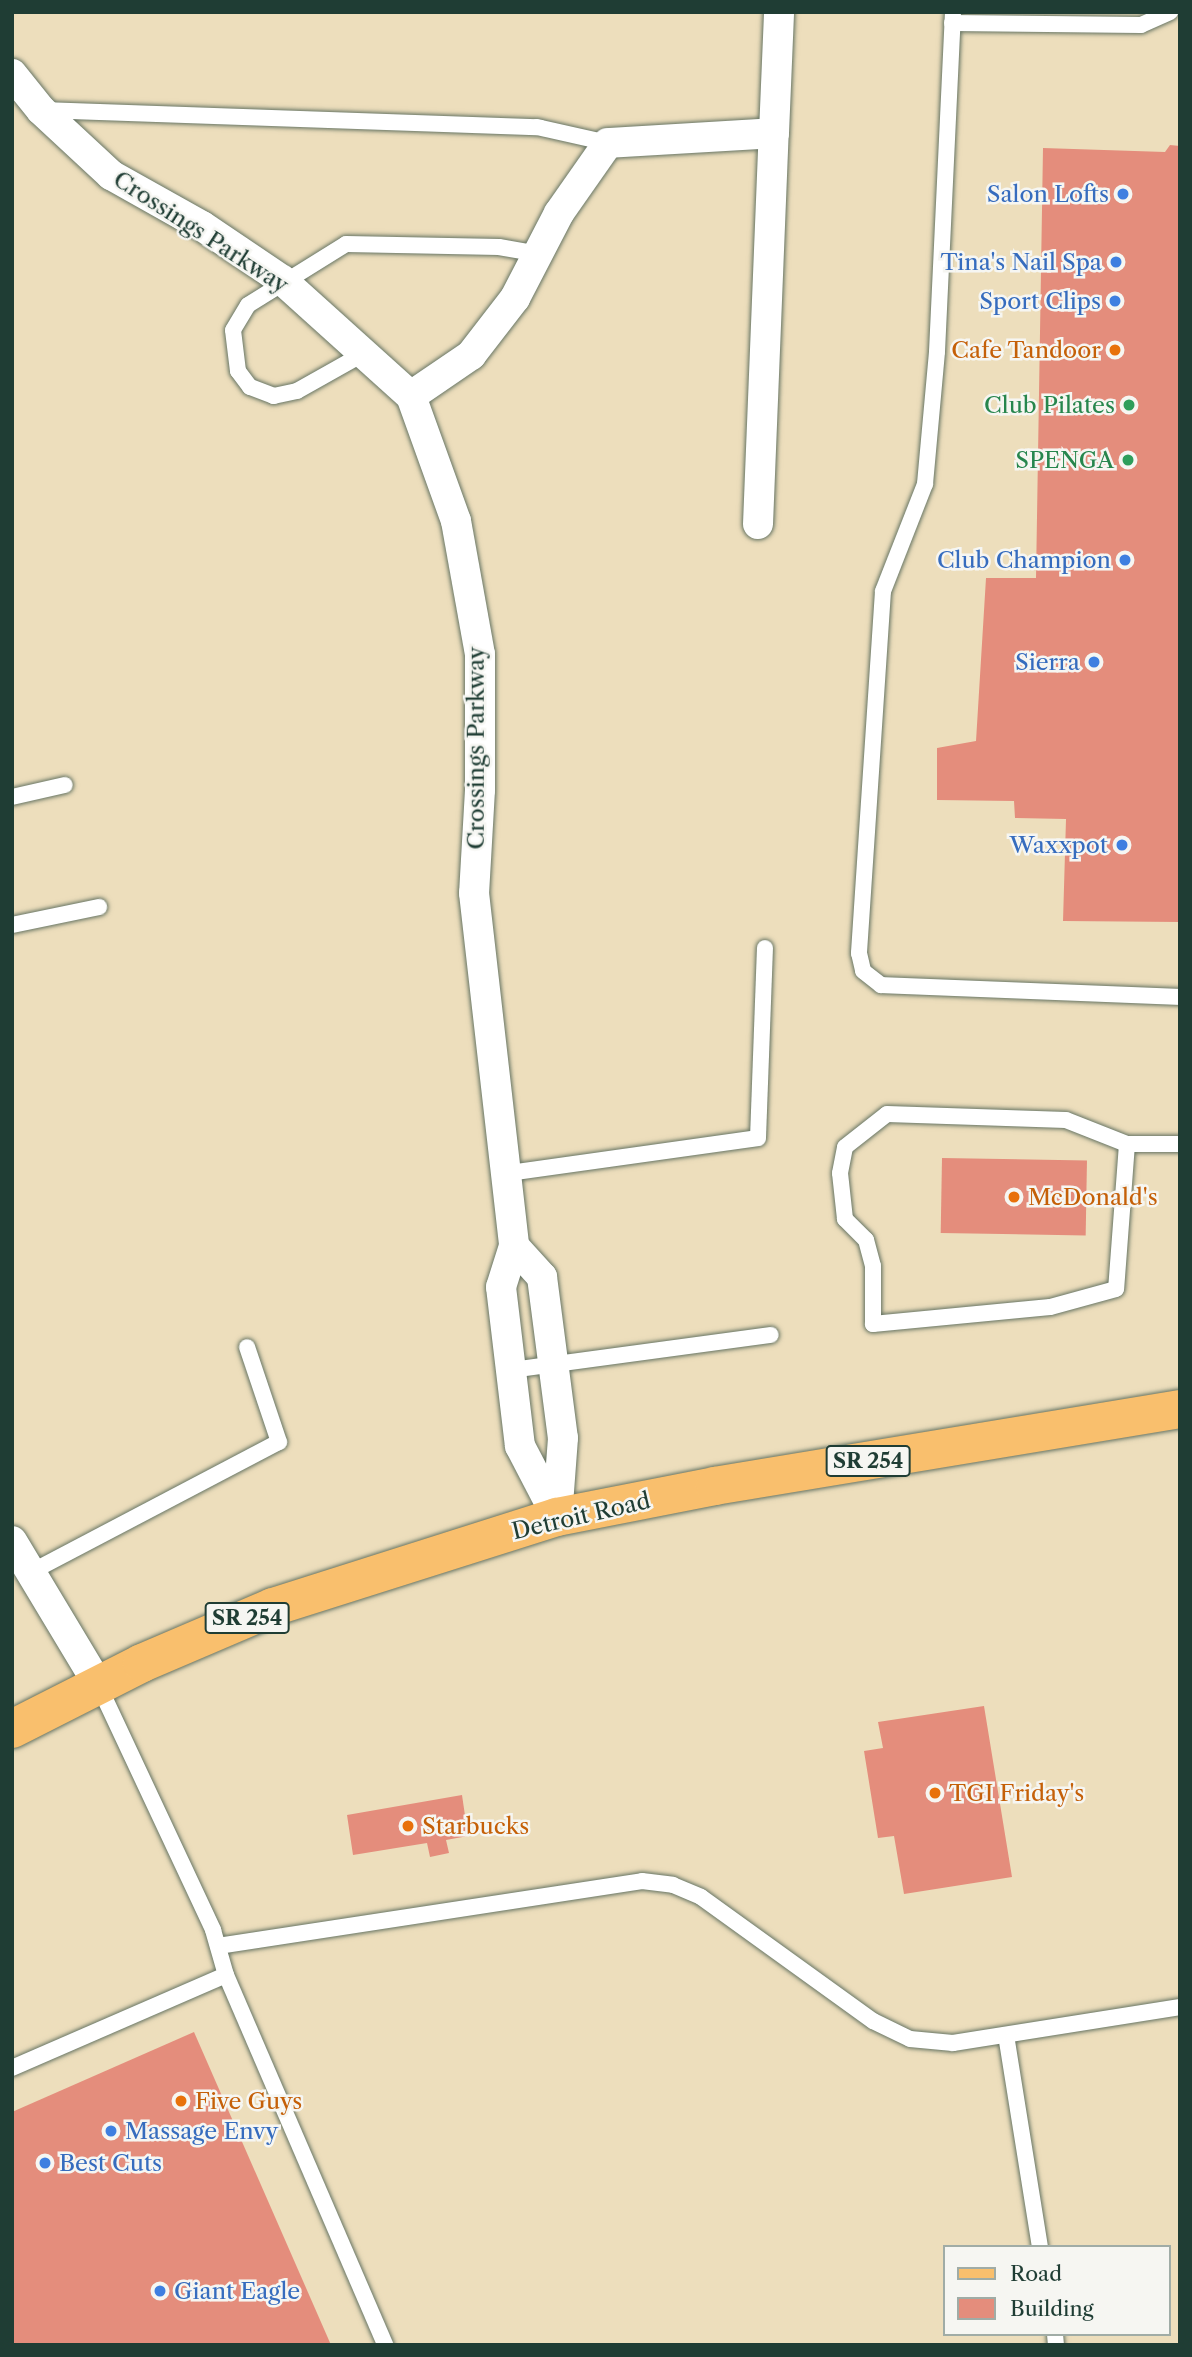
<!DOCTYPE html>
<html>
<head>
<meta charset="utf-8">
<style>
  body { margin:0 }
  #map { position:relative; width:1192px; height:2357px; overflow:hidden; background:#eddebc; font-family:"Libre Caslon Text",serif }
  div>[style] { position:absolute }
  .building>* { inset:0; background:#e48d7c; transform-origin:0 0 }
  .roads { filter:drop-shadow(0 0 2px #677564) drop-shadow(0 0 2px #677564) }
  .service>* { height:16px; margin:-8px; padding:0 8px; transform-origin:8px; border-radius:8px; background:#fff }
  .minor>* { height:30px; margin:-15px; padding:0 15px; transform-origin:15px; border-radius:15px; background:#fff }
  .primary>* { height:38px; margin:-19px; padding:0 19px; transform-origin:19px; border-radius:19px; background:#f9bf6d }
  .dots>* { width:19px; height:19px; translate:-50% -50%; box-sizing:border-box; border:4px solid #f6f6f2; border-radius:50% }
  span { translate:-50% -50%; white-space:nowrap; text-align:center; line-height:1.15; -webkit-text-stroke:5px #f6f6f2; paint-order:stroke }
  .shield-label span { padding:2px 5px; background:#f6f6f2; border:2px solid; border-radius:5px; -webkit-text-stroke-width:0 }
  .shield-label { font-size:21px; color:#1f3d34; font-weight:700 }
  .shop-label { font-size:23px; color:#366cbe }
  .right { translate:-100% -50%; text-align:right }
  .left { translate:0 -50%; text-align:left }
  .street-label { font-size:23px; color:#1f3d34 }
  .food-label { font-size:23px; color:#c56008 }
  .leisure-label { font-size:23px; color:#27864d }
  .frame { position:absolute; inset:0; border:14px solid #1f3d34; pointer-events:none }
  .legend { position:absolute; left:943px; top:2245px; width:228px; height:91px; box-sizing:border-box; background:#f6f6f2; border:2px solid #a0aca6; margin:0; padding:9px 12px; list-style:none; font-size:21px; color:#1f3d34 }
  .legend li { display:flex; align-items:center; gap:14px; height:35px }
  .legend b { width:35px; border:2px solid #a0aca6 }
</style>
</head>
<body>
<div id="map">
  <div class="building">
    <i style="clip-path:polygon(1170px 145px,1180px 146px,1180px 922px,1063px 921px,1066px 819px,1015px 818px,1014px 801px,937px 800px,937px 748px,976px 741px,986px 578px,1036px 578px,1043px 148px,1165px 152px)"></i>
    <i style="left:942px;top:1158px;width:145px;height:75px;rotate:1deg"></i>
    <i style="clip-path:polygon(984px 1706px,1012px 1877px,904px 1894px,894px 1836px,878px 1838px,864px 1751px,883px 1748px,878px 1722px)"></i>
    <i style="clip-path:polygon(462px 1795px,468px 1836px,446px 1840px,449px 1853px,430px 1857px,427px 1843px,353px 1855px,347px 1815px)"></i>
    <i style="clip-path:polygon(194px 2032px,331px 2345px,12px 2345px,12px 2112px)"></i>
  </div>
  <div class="roads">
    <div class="service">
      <i style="left:953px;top:12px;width:340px;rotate:92.7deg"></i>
      <i style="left:937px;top:352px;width:133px;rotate:95.2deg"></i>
      <i style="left:925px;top:484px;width:115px;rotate:111.4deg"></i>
      <i style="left:883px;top:591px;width:363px;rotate:93.8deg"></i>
      <i style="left:859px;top:953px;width:18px;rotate:77deg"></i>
      <i style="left:863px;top:971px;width:23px;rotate:38deg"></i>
      <i style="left:881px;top:985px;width:299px;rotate:2.3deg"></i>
      <i style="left:952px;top:23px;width:189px;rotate:0.6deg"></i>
      <i style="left:1141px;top:25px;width:32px;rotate:-24deg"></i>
      <i style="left:42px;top:110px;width:495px;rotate:2deg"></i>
      <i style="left:537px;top:127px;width:73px;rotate:12.7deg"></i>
      <i style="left:361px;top:355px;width:73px;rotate:150.6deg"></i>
      <i style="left:297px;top:391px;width:24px;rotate:168deg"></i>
      <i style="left:274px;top:396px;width:26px;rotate:-159deg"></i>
      <i style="left:250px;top:387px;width:20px;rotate:-127deg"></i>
      <i style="left:238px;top:371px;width:41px;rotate:-97deg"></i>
      <i style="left:233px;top:330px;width:29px;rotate:-59deg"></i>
      <i style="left:248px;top:305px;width:115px;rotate:-31.9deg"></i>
      <i style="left:346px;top:244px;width:153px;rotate:1.1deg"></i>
      <i style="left:499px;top:247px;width:40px;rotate:10deg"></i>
      <i style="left:12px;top:797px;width:54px;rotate:-12.8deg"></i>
      <i style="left:12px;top:925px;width:89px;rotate:-11.7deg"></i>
      <i style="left:1127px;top:1144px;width:145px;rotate:94.3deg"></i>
      <i style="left:1116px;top:1289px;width:68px;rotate:164.7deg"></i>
      <i style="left:1050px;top:1307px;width:178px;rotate:174.5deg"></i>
      <i style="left:873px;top:1324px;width:58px;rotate:-90deg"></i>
      <i style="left:873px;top:1266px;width:27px;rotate:-105deg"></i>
      <i style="left:866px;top:1240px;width:30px;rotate:-135deg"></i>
      <i style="left:845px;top:1219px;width:46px;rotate:-96.2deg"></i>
      <i style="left:840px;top:1173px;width:26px;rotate:-79deg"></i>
      <i style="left:845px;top:1147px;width:53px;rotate:-38.2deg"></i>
      <i style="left:887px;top:1114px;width:179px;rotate:1.9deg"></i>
      <i style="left:1066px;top:1120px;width:66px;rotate:21.5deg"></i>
      <i style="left:1127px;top:1144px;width:53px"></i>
      <i style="left:509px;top:1173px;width:251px;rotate:-8deg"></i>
      <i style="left:758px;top:1138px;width:190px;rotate:-87.9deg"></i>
      <i style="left:511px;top:1370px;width:262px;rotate:-7.7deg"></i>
      <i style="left:31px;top:1572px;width:280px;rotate:-27.7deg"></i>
      <i style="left:279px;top:1442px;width:100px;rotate:-108.6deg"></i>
      <i style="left:98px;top:1684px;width:272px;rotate:64.9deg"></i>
      <i style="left:213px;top:1930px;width:47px;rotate:73.9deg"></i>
      <i style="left:226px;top:1975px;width:403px;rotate:66.7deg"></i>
      <i style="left:218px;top:1946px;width:429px;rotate:-8.7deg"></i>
      <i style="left:642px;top:1881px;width:31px;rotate:7deg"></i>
      <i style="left:673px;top:1885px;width:30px;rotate:23deg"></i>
      <i style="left:701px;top:1897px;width:212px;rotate:35.8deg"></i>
      <i style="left:873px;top:2021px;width:41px;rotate:25.9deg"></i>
      <i style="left:910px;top:2039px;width:43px;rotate:5.3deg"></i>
      <i style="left:953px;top:2043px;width:230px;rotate:-9deg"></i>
      <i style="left:1006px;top:2035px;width:215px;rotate:80.9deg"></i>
      <i style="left:12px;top:2068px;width:233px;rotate:-23.5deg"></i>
      <i style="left:1055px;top:2334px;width:11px;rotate:85deg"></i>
    </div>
    <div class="minor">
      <i style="left:12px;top:74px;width:46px;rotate:51.1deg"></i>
      <i style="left:41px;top:110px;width:96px;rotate:42.9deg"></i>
      <i style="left:111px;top:175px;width:104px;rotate:29.3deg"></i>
      <i style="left:202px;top:226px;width:97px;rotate:34deg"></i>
      <i style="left:282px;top:280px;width:173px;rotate:42deg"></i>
      <i style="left:411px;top:396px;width:133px;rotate:70.2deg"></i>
      <i style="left:456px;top:521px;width:135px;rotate:79.8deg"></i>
      <i style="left:480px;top:654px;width:136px;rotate:90deg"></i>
      <i style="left:480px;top:790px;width:103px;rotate:93.3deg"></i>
      <i style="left:474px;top:893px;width:355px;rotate:83.5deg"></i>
      <i style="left:514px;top:1246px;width:43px;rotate:107.6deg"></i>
      <i style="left:501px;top:1287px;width:160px;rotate:83.2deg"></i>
      <i style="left:520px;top:1446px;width:80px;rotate:62.5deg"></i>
      <i style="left:411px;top:396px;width:73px;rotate:-34.3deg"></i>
      <i style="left:471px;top:355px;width:72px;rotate:-52.3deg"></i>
      <i style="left:515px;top:298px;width:96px;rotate:-62.6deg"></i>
      <i style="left:559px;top:213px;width:85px;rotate:-55deg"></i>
      <i style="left:608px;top:143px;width:166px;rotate:-3.4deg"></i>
      <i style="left:774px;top:133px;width:121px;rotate:-87.6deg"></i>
      <i style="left:758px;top:524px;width:391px;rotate:-87.7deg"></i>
      <i style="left:514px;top:1246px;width:42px;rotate:47.9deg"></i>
      <i style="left:542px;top:1277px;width:162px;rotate:82.6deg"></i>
      <i style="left:563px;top:1438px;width:79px;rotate:94.3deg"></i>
      <i style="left:12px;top:1541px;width:167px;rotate:59deg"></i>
    </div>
    <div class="primary">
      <i style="left:12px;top:1729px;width:146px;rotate:-26.9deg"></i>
      <i style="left:142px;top:1663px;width:142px;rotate:-23.1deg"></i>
      <i style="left:273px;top:1607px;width:298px;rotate:-17.6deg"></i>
      <i style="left:557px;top:1517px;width:161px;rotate:-11.1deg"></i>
      <i style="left:715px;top:1486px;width:471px;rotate:-9.4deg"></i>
    </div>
  </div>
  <div class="dots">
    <i style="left:1123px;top:194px;background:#3f7fe0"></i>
    <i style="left:1116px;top:262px;background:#3f7fe0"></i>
    <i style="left:1115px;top:301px;background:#3f7fe0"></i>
    <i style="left:1115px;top:350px;background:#e8710a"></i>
    <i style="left:1129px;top:405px;background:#2e9e5b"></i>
    <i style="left:1128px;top:460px;background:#2e9e5b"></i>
    <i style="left:1125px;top:560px;background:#3f7fe0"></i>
    <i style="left:1094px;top:662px;background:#3f7fe0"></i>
    <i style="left:1122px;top:845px;background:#3f7fe0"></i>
    <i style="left:1014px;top:1197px;background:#e8710a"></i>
    <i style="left:935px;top:1793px;background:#e8710a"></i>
    <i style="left:408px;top:1826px;background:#e8710a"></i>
    <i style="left:181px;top:2101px;background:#e8710a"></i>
    <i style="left:111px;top:2131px;background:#3f7fe0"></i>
    <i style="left:45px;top:2163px;background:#3f7fe0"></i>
    <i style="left:160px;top:2291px;background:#3f7fe0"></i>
  </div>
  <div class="shield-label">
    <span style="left:868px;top:1461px">SR 254</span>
    <span style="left:247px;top:1618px">SR 254</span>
  </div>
  <div class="shop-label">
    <span class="right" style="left:1109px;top:194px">Salon Lofts</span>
    <span class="right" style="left:1102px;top:262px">Tina's Nail Spa</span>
    <span class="right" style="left:1101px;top:301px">Sport Clips</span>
    <span class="right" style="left:1111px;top:560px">Club Champion</span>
    <span class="right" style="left:1080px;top:662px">Sierra</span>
    <span class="right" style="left:1108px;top:845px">Waxxpot</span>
    <span class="left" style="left:125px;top:2131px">Massage Envy</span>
    <span class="left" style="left:59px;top:2163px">Best Cuts</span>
    <span class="left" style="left:174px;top:2291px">Giant Eagle</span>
  </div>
  <div class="street-label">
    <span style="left:201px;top:232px;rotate:33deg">Crossings Parkway</span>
    <span style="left:476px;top:748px;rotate:-90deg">Crossings Parkway</span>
    <span style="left:581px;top:1516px;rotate:-13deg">Detroit Road</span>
  </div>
  <div class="food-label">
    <span class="right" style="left:1101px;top:350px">Cafe Tandoor</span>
    <span class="left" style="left:1028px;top:1197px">McDonald's</span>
    <span class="left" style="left:949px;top:1793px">TGI Friday's</span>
    <span class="left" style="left:422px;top:1826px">Starbucks</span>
    <span class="left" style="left:195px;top:2101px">Five Guys</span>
  </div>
  <div class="leisure-label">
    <span class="right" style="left:1115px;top:405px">Club Pilates</span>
    <span class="right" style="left:1114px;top:460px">SPENGA</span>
  </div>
  <div class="frame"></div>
  <ul class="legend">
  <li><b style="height:9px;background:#f9bf6d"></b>Road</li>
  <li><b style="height:19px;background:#e48d7c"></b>Building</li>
  </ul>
</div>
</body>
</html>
